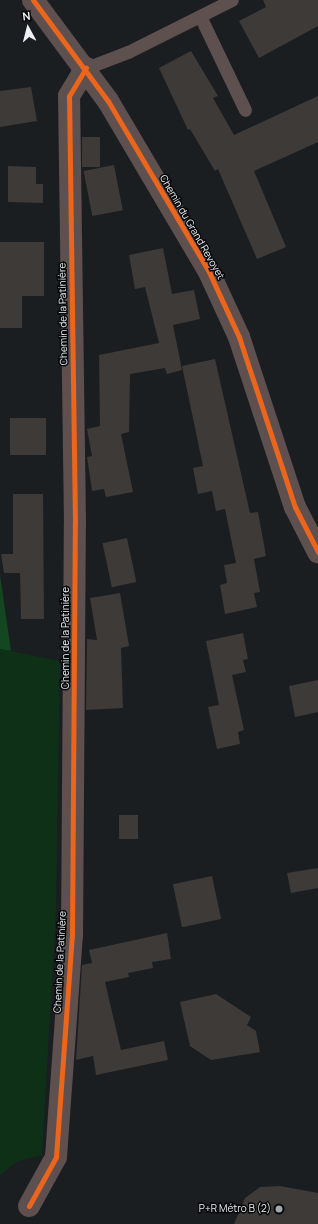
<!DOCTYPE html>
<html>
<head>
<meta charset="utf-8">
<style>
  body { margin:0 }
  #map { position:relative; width:318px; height:1224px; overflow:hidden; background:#1b1e21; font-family:Manrope,sans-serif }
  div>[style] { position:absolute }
  .green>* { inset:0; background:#0e3017 }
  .forest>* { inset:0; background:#124721 }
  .building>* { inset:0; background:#3d3a38; transform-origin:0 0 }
  .service>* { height:13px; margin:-6.5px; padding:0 6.5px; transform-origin:6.5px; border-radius:6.5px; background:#5f5050 }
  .minor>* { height:22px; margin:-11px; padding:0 11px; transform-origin:11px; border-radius:11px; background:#5f5050 }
  .tertiary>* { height:22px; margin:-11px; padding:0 11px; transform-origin:11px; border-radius:11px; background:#5f5050 }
  .cycleway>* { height:5px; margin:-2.5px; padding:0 2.5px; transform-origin:2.5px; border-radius:2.5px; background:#eb651d }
  .dots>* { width:11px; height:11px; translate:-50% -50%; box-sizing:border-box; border:2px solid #06080a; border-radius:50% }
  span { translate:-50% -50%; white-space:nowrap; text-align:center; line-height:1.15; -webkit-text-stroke:3px #06080a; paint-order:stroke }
  .street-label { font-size:10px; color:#eef1f5 }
  .poi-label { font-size:10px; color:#eef1f5 }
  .right { translate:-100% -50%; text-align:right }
  .north { position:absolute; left:8px; top:8px; width:40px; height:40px; -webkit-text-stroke:3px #06080a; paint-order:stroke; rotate:353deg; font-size:11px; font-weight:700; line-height:16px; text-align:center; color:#eef1f5 }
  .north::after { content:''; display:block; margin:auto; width:14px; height:18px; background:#eef1f5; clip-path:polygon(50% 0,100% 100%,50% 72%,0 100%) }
</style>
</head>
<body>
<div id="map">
  <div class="green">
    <i style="clip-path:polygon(0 649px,60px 661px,56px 908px,42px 1155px,18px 1161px,0 1175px)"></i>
  </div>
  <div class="forest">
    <i style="clip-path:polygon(0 575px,11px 651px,0 649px)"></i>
  </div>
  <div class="building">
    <i style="clip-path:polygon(263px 0,318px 0,318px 26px,259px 58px,239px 21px,266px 7px)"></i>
    <i style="clip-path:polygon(191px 51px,218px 96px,213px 98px,234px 135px,318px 96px,318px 142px,254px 171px,286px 247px,257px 259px,218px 169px,215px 171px,190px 129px,188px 130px,159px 68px)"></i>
    <i style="clip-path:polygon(31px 87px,37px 121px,0 127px,0 91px)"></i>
    <i style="left:82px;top:137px;width:18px;height:30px"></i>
    <i style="left:114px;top:165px;width:46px;height:31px;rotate:79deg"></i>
    <i style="clip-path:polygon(8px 166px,36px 167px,36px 184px,43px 184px,43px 203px,8px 202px)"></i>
    <i style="clip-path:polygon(0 242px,44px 242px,44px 296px,22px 296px,22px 328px,0 328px)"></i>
    <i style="clip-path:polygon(163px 248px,172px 294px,194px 290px,200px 319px,173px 325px,182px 370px,167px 374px,165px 368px,130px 374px,129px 432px,121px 434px,133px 492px,106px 497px,104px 489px,92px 491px,87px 457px,92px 456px,87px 429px,100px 426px,99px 355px,159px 343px,145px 287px,135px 289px,129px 255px)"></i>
    <i style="clip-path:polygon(215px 359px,250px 513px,258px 512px,266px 556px,250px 560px,254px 559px,260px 592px,254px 593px,257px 607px,225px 614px,220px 585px,227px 583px,224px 565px,236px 563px,225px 509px,216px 511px,212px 491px,198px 494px,193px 468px,203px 466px,182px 366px)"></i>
    <i style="left:10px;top:418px;width:36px;height:37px"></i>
    <i style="clip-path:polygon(13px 494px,43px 494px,44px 619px,21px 619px,20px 573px,4px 573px,1px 554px,13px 554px)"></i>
    <i style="left:127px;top:538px;width:45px;height:25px;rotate:78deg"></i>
    <i style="clip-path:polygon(120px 593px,129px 646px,121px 648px,123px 708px,86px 710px,87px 639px,97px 640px,90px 598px)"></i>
    <i style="clip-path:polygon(243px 633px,248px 659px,243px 660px,246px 672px,232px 675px,244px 730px,238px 732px,240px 744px,217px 749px,208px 707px,219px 705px,206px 641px)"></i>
    <i style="clip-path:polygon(318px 680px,318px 712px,295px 717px,289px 686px)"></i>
    <i style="left:119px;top:815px;width:19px;height:24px"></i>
    <i style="clip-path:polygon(318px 868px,318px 888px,291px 893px,287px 873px)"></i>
    <i style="left:212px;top:876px;width:44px;height:40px;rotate:78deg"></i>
    <i style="clip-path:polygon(167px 933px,171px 959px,152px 962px,153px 968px,128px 973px,129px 977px,105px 982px,121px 1050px,164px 1041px,168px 1060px,96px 1075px,93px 1056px,76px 1060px,82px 965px,92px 963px,89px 950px)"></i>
    <i style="clip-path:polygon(216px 994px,251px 1017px,247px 1025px,256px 1031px,260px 1052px,211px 1060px,190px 1046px,180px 1002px)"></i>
    <i style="clip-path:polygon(280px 1186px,318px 1193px,318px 1224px,234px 1224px,245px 1198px,260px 1187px)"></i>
  </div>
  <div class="service">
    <i style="left:200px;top:16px;width:104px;rotate:64.4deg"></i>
    <i style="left:86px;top:68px;width:45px;rotate:-20.9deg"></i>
    <i style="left:128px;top:52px;width:116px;rotate:-26.6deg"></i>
  </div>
  <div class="minor">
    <i style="left:29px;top:1206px;width:56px;rotate:-61.1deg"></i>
    <i style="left:56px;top:1157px;width:222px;rotate:-85.9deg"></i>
    <i style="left:72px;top:936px;width:413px;rotate:-89.6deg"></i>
    <i style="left:75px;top:523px;width:427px;rotate:-90.8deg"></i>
    <i style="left:69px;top:96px;width:33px;rotate:-59deg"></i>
  </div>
  <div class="tertiary">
    <i style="left:33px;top:0;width:126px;rotate:53.4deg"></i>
    <i style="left:108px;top:101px;width:199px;rotate:59.4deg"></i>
    <i style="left:209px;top:272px;width:72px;rotate:65.2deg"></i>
    <i style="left:239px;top:337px;width:179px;rotate:71.8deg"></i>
    <i style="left:295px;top:507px;width:51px;rotate:62.9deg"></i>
  </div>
  <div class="cycleway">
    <i style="left:33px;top:0;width:126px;rotate:53.4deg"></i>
    <i style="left:108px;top:101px;width:199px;rotate:59.4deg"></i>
    <i style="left:209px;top:272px;width:72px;rotate:65.2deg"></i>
    <i style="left:239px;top:337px;width:179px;rotate:71.8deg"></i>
    <i style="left:295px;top:507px;width:51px;rotate:62.9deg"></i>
    <i style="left:29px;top:1206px;width:56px;rotate:-61.1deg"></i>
    <i style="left:56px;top:1157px;width:222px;rotate:-85.9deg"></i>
    <i style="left:72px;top:936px;width:413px;rotate:-89.6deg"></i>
    <i style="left:75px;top:523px;width:427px;rotate:-90.8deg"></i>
    <i style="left:69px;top:96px;width:33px;rotate:-59deg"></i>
  </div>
  <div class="dots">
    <i style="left:279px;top:1209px;background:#a4a7ab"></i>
  </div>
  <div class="street-label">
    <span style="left:192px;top:227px;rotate:60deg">Chemin du Grand Revoyet</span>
    <span style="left:63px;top:314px;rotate:-91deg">Chemin de la Patinière</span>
    <span style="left:66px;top:638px;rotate:-90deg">Chemin de la Patinière</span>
    <span style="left:60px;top:962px;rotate:-87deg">Chemin de la Patinière</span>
  </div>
  <div class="poi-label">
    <span class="right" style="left:271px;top:1209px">P+R Métro B (2)</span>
  </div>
  <div class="north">N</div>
</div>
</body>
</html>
